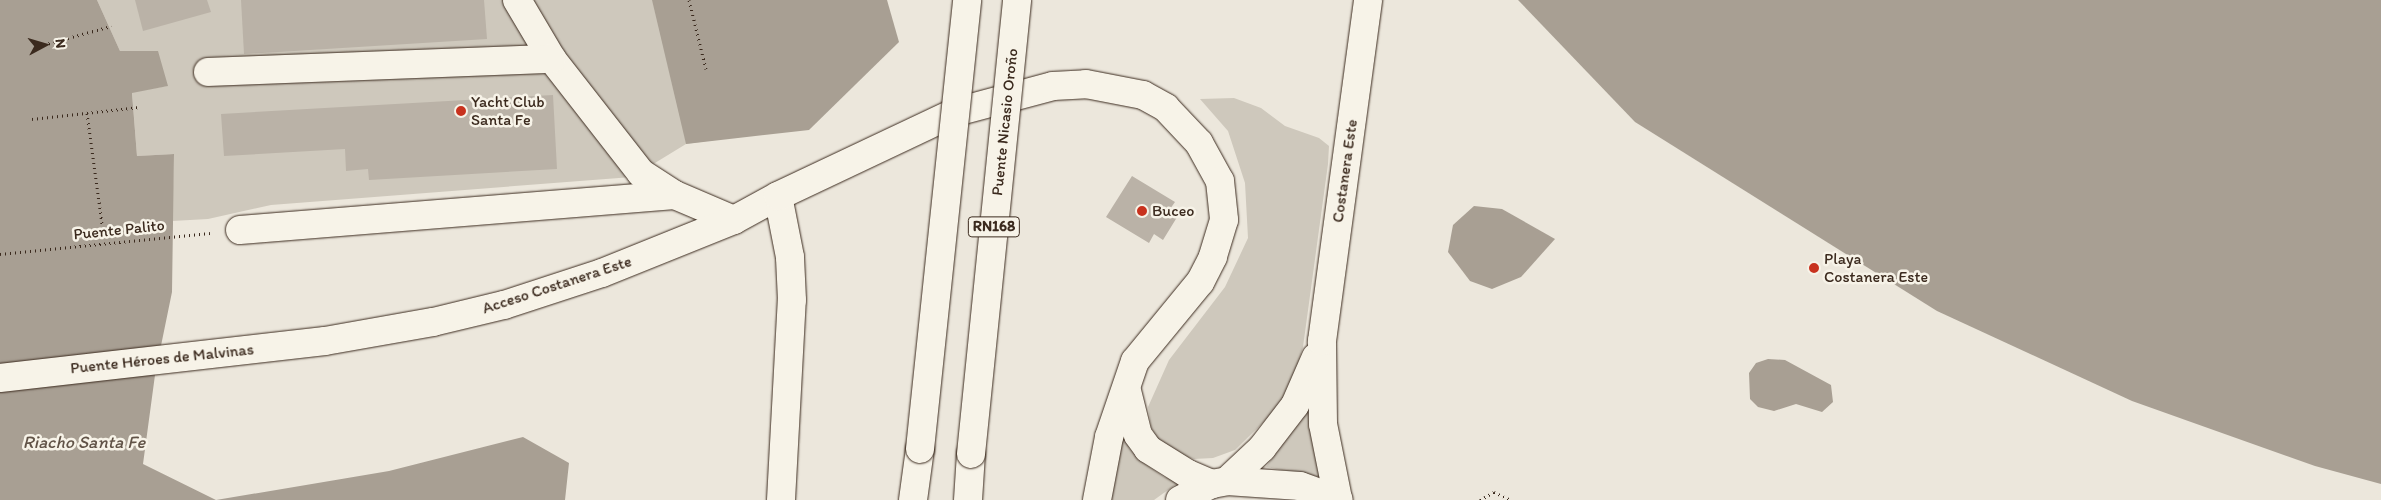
<!DOCTYPE html>
<html>
<head>
<meta charset="utf-8">
<style>
  body { margin:0 }
  #map { position:relative; width:2381px; height:500px; overflow:hidden; background:#ece7dc; font-family:Itim,sans-serif }
  div>[style] { position:absolute }
  .green>* { inset:0; background:#cec8bc }
  .water>* { inset:0; background:#a89f93 }
  .building>* { inset:0; background:#bab2a7 }
  .path>* { height:3px; margin-top:-1.5px; transform-origin:0; background:repeating-linear-gradient(90deg,#3b2a1e 0 1px,transparent 0 5px) }
  .roads { filter:drop-shadow(0 0 1px #3b2a1e) drop-shadow(0 0 1px #3b2a1e) }
  .minor>* { height:28px; margin:-14px; padding:0 14px; transform-origin:14px; border-radius:14px; background:#f7f3e8 }
  .major>* { height:28px; margin:-14px; padding:0 14px; transform-origin:14px; border-radius:14px; background:#f7f3e8 }
  .highway>* { height:28px; margin:-14px; padding:0 14px; transform-origin:14px; border-radius:14px; background:#f7f3e8 }
  .bridges { filter:drop-shadow(0 0 1px #3b2a1e) drop-shadow(0 0 1px #3b2a1e) }
  .highway-bridge>* { height:28px; margin:-14px; padding:0 14px; transform-origin:14px; border-radius:14px; background:#f7f3e8 }
  .dots>* { width:14px; height:14px; translate:-50% -50%; box-sizing:border-box; border:2px solid #f7f3e8; border-radius:50% }
  span { translate:-50% -50%; white-space:nowrap; text-align:center; line-height:1.15; -webkit-text-stroke:5px #f7f3e8; paint-order:stroke }
  .shield-label span { padding:1px 4px; background:#f7f3e8; border:1px solid; border-radius:4px; -webkit-text-stroke-width:0 }
  .shield-label { font-size:15px; color:#3b2a1e; font-weight:700 }
  .poi-label { font-size:16px; color:#3b2a1e }
  .left { translate:0 -50%; text-align:left }
  .street-label { font-size:16px; color:#3b2a1e }
  .water-label { font-size:18px; color:#615347; font-style:italic }
  .north { position:absolute; left:20px; top:20px; width:50px; height:50px; -webkit-text-stroke:4px #f7f3e8; paint-order:stroke; rotate:84deg; font-size:14px; font-weight:700; line-height:20px; text-align:center; color:#3b2a1e }
  .north::after { content:''; display:block; margin:auto; width:18px; height:22px; background:#3b2a1e; clip-path:polygon(50% 0,100% 100%,50% 72%,0 100%) }
</style>
</head>
<body>
<div id="map">
  <div class="green">
    <i style="clip-path:polygon(97px 0,765px 0,793px 129px,686px 144px,632px 177px,271px 205px,208px 219px,172px 221px,174px 154px,137px 156px,132px 92px,167px 86px,120px 51px)"></i>
    <i style="clip-path:polygon(1234px 98px,1261px 108px,1285px 126px,1319px 138px,1329px 146px,1328px 164px,1303px 347px,1295px 374px,1278px 408px,1235px 450px,1213px 458px,1194px 459px,1174px 453px,1159px 442px,1151px 427px,1148px 407px,1169px 360px,1225px 287px,1248px 238px,1245px 183px,1228px 131px,1200px 99px)"></i>
    <i style="clip-path:polygon(1311px 397px,1326px 478px,1266px 467px,1279px 449px)"></i>
    <i style="clip-path:polygon(1123px 432px,1129px 448px,1142px 462px,1164px 477px,1179px 482px,1154px 500px,1111px 500px)"></i>
  </div>
  <div class="water">
    <i style="clip-path:polygon(0 0,97px 0,120px 51px,158px 51px,168px 86px,132px 93px,137px 156px,174px 154px,172px 292px,155px 375px,143px 464px,216px 500px,389px 471px,523px 437px,569px 463px,565px 500px,0 500px)"></i>
    <i style="clip-path:polygon(652px 0,887px 0,899px 42px,809px 130px,686px 144px)"></i>
    <i style="clip-path:polygon(1518px 0,2381px 0,2381px 484px,2315px 466px,2132px 401px,1937px 311px,1635px 122px)"></i>
    <i style="clip-path:polygon(1474px 206px,1502px 209px,1555px 239px,1521px 277px,1492px 289px,1470px 281px,1448px 252px,1453px 225px)"></i>
    <i style="clip-path:polygon(1768px 359px,1785px 360px,1831px 385px,1833px 402px,1822px 412px,1796px 404px,1774px 411px,1758px 407px,1750px 399px,1749px 373px,1756px 363px)"></i>
  </div>
  <div class="building">
    <i style="clip-path:polygon(135px 0,207px 0,211px 12px,143px 31px)"></i>
    <i style="clip-path:polygon(241px 0,484px 0,487px 39px,244px 54px)"></i>
    <i style="clip-path:polygon(553px 95px,557px 169px,369px 180px,368px 169px,346px 171px,345px 149px,224px 156px,221px 114px)"></i>
    <i style="clip-path:polygon(1132px 176px,1175px 202px,1170px 209px,1179px 214px,1163px 240px,1154px 234px,1149px 243px,1106px 217px)"></i>
  </div>
  <div class="path">
    <i style="left:689px;top:0;width:71px;rotate:76.2deg"></i>
    <i style="left:39px;top:46px;width:75px;rotate:-15.5deg"></i>
    <i style="left:87px;top:113px;width:112px;rotate:82.3deg"></i>
    <i style="left:32px;top:119px;width:108px;rotate:-6.4deg"></i>
    <i style="left:0;top:254px;width:211px;rotate:-5.7deg"></i>
    <i style="left:1480px;top:500px;width:16px;rotate:-30deg"></i>
    <i style="left:1494px;top:492px;width:19px;rotate:25deg"></i>
  </div>
  <div class="roads">
    <div class="minor">
      <i style="left:517px;top:0;width:69px;rotate:59.3deg"></i>
      <i style="left:552px;top:59px;width:145px;rotate:52deg"></i>
      <i style="left:641px;top:173px;width:40px;rotate:32.9deg"></i>
      <i style="left:675px;top:195px;width:64px;rotate:23deg"></i>
      <i style="left:208px;top:72px;width:344px;rotate:-2.2deg"></i>
      <i style="left:240px;top:230px;width:436px;rotate:-4.6deg"></i>
      <i style="left:0;top:378px;width:327px;rotate:-6.5deg"></i>
      <i style="left:325px;top:341px;width:110px;rotate:-10deg"></i>
      <i style="left:433px;top:322px;width:73px;rotate:-13.5deg"></i>
      <i style="left:504px;top:305px;width:103px;rotate:-18.1deg"></i>
      <i style="left:602px;top:273px;width:142px;rotate:-21.9deg"></i>
      <i style="left:734px;top:220px;width:50px;rotate:-28.6deg"></i>
    </div>
    <div class="major">
      <i style="left:1127px;top:391px;width:45px;rotate:76deg"></i>
      <i style="left:1138px;top:435px;width:17px;rotate:54deg"></i>
      <i style="left:1148px;top:449px;width:47px;rotate:32deg"></i>
      <i style="left:1188px;top:474px;width:26px;rotate:23deg"></i>
      <i style="left:1227px;top:481px;width:48px;rotate:-43.3deg"></i>
      <i style="left:1262px;top:448px;width:54px;rotate:-52.5deg"></i>
      <i style="left:1295px;top:405px;width:52px;rotate:-66.4deg"></i>
      <i style="left:1338px;top:499px;width:76px;rotate:-101.3deg"></i>
      <i style="left:1323px;top:424px;width:83px;rotate:-90.7deg"></i>
      <i style="left:1322px;top:341px;width:344px;rotate:-82.3deg"></i>
      <i style="left:781px;top:500px;width:200px;rotate:-86.9deg"></i>
      <i style="left:792px;top:300px;width:43px;rotate:-92.7deg"></i>
      <i style="left:790px;top:257px;width:62px;rotate:-101.1deg"></i>
      <i style="left:778px;top:196px;width:197px;rotate:-25.3deg"></i>
      <i style="left:956px;top:112px;width:100px;rotate:-15deg"></i>
      <i style="left:1053px;top:86px;width:33px;rotate:-3deg"></i>
      <i style="left:1086px;top:84px;width:58px;rotate:10.9deg"></i>
      <i style="left:1143px;top:95px;width:26px;rotate:29deg"></i>
      <i style="left:1166px;top:108px;width:48px;rotate:46.7deg"></i>
      <i style="left:1199px;top:143px;width:43px;rotate:61.1deg"></i>
      <i style="left:1220px;top:181px;width:39px;rotate:84deg"></i>
      <i style="left:1224px;top:220px;width:39px;rotate:107deg"></i>
      <i style="left:1213px;top:257px;width:28px;rotate:117deg"></i>
      <i style="left:1200px;top:282px;width:102px;rotate:129.4deg"></i>
      <i style="left:1135px;top:361px;width:80px;rotate:108.9deg"></i>
      <i style="left:1109px;top:437px;width:64px;rotate:100.8deg"></i>
      <i style="left:1180px;top:500px;width:36px;rotate:-27deg"></i>
      <i style="left:1212px;top:484px;width:15px;rotate:-11deg"></i>
      <i style="left:1227px;top:481px;width:73px;rotate:3.9deg"></i>
      <i style="left:1300px;top:486px;width:41px;rotate:19.7deg"></i>
    </div>
    <div class="highway">
      <i style="left:913px;top:500px;width:51px;rotate:-82.2deg"></i>
      <i style="left:968px;top:500px;width:46px;rotate:-86.3deg"></i>
    </div>
  </div>
  <div class="bridges">
    <div class="highway-bridge">
      <i style="left:920px;top:449px;width:451px;rotate:-84deg"></i>
      <i style="left:971px;top:454px;width:456px;rotate:-84.2deg"></i>
    </div>
  </div>
  <div class="dots">
    <i style="left:461px;top:111px;background:#c8321e"></i>
    <i style="left:1142px;top:211px;background:#c8321e"></i>
    <i style="left:1814px;top:268px;background:#c8321e"></i>
  </div>
  <div class="shield-label">
    <span style="left:994px;top:227px">RN168</span>
  </div>
  <div class="poi-label">
    <span class="left" style="left:471px;top:111px">Yacht Club<br>Santa Fe</span>
    <span class="left" style="left:1152px;top:211px">Buceo</span>
    <span class="left" style="left:1824px;top:268px">Playa<br>Costanera Este</span>
  </div>
  <div class="street-label">
    <span style="left:1005px;top:122px;rotate:-84deg">Puente Nicasio Oroño</span>
    <span style="left:1345px;top:171px;rotate:-82deg">Costanera Este</span>
    <span style="left:119px;top:230px;rotate:-6deg">Puente Palito</span>
    <span style="left:557px;top:285px;rotate:-18deg">Acceso Costanera Este</span>
    <span style="left:162px;top:359px;rotate:-6deg">Puente Héroes de Malvinas</span>
  </div>
  <div class="water-label">
    <span style="left:84px;top:442px">Riacho Santa Fe</span>
  </div>
  <div class="north">N</div>
</div>
</body>
</html>
